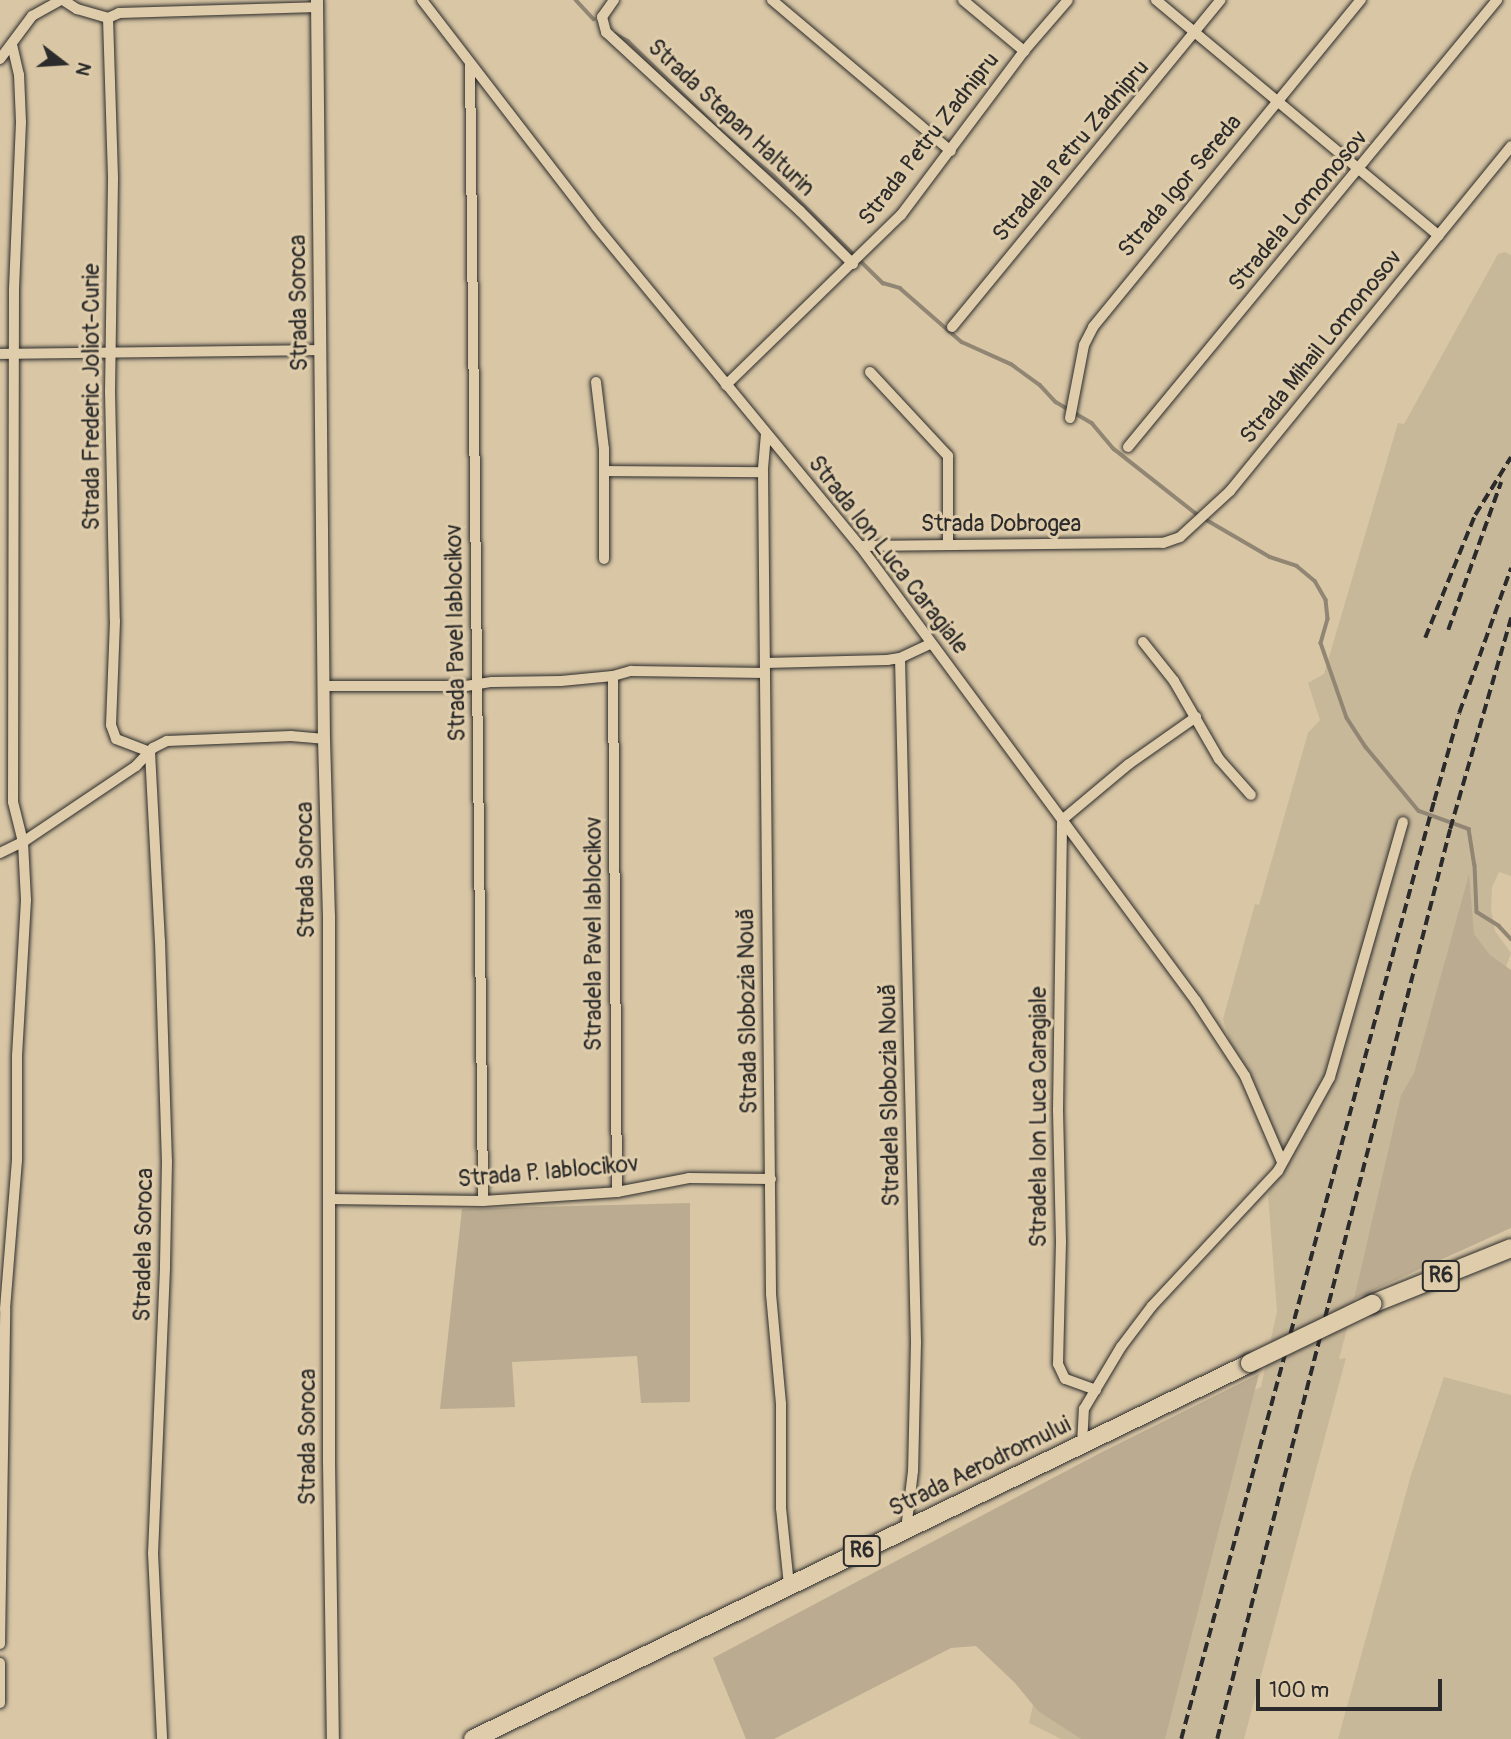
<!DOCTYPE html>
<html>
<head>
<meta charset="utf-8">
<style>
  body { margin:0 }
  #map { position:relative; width:1511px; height:1739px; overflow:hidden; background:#d8c6a5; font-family:Pangolin,sans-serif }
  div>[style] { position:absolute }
  .built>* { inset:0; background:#c8b89a }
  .green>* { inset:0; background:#bbac91 }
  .stream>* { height:3.5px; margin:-1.75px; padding:0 1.75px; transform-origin:1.75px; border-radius:1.75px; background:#918673 }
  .roads { filter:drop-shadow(0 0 2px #2b2b2b) drop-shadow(0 0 2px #2b2b2b) }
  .minor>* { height:10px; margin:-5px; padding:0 5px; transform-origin:5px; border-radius:5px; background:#dfccaa }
  .tertiary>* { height:12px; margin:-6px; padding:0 6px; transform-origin:6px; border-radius:6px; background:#dfccaa }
  .trunk>* { height:18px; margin:-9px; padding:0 9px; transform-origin:9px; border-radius:9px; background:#dfccaa }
  .rail>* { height:3.5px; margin-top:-1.75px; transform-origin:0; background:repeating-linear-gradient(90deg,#2b2b2b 0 10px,transparent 0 15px) }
  .bridges { filter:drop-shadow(0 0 2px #2b2b2b) drop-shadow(0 0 2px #2b2b2b) }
  .trunk-bridge>* { height:18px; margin:-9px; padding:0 9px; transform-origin:9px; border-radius:9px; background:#dfccaa }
  span { translate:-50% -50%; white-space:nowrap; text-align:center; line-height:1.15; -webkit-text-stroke:6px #dfccaa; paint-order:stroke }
  .shield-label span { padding:2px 5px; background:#dfccaa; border:2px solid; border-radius:5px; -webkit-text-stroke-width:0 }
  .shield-label { font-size:21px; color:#2b2b2b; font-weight:700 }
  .street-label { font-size:23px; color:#2b2b2b }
  .north { position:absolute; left:28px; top:28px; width:70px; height:70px; -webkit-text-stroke:5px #dfccaa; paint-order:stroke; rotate:107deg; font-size:19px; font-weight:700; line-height:28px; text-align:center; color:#2b2b2b }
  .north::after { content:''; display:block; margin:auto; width:24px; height:32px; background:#2b2b2b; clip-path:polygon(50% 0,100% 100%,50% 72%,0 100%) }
  .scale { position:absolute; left:1256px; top:1679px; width:186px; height:32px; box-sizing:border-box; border:4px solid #2b2b2b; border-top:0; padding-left:9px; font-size:21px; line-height:24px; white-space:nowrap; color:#2b2b2b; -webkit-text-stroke:5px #dfccaa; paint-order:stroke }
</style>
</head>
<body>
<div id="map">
  <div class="built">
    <i style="clip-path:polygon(1505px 252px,1511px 255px,1511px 876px,1499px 872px,1492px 887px,1491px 910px,1495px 931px,1511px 953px,1498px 989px,1511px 1078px,1366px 1258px,1339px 1359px,1346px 1358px,1244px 1739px,1061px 1739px,1029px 1723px,1056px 1601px,1095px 1467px,1261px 1387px,1277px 1311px,1268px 1195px,1279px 1170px,1278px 1144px,1251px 1074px,1230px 1042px,1223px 1019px,1255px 904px,1259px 905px,1308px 733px,1320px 720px,1308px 683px,1324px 674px,1398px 423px,1404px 424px,1498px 254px)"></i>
    <i style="clip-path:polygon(1444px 1377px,1511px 1395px,1511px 1739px,1338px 1739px,1411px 1475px)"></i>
  </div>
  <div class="green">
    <i style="clip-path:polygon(1469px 874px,1474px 934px,1490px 955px,1511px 970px,1511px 1228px,1354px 1299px,1401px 1095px,1414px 1073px)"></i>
    <i style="clip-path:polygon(690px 1203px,690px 1402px,641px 1403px,637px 1356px,512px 1362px,515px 1407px,440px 1409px,462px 1209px)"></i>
    <i style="clip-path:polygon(1259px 1374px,1165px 1739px,1081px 1739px,1038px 1711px,1015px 1683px,976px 1646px,951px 1648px,774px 1739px,746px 1739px,713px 1658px,1102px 1452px)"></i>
  </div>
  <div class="stream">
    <i style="left:576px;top:0;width:26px;rotate:47deg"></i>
    <i style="left:615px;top:34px;width:15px;rotate:28deg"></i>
    <i style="left:628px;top:41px;width:134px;rotate:44.1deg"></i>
    <i style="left:724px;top:134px;width:65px;rotate:40deg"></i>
    <i style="left:774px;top:176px;width:153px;rotate:44.5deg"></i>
    <i style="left:883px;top:283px;width:18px;rotate:16deg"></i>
    <i style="left:900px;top:288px;width:82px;rotate:41.1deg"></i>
    <i style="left:962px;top:342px;width:54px;rotate:24.2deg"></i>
    <i style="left:1011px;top:364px;width:36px;rotate:36deg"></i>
    <i style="left:1040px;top:385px;width:23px;rotate:47deg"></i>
    <i style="left:1056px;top:402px;width:42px;rotate:30.3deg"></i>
    <i style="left:1092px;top:423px;width:34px;rotate:50deg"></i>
    <i style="left:1114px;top:449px;width:107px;rotate:38.2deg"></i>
    <i style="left:1205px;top:519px;width:75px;rotate:30.3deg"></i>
    <i style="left:1270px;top:557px;width:28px;rotate:18deg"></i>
    <i style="left:1297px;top:566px;width:23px;rotate:40deg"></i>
    <i style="left:1315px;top:581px;width:22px;rotate:60deg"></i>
    <i style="left:1326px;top:600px;width:19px;rotate:84deg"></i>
    <i style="left:1328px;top:619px;width:25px;rotate:106deg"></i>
    <i style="left:1321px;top:643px;width:79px;rotate:70.9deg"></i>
    <i style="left:1347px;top:718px;width:35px;rotate:57deg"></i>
    <i style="left:1366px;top:747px;width:83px;rotate:50.4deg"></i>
    <i style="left:1419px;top:811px;width:53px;rotate:19.8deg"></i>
    <i style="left:1469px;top:829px;width:36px;rotate:81deg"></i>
    <i style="left:1475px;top:865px;width:47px;rotate:87.6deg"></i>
    <i style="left:1477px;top:912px;width:26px;rotate:32deg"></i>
    <i style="left:1499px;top:926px;width:18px;rotate:47deg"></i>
  </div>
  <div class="roads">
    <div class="minor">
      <i style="left:63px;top:0;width:17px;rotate:33deg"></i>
      <i style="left:77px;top:9px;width:32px;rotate:16deg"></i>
      <i style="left:108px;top:18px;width:12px;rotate:-24deg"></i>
      <i style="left:119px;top:13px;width:198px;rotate:-1.7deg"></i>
      <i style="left:422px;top:0;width:285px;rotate:52.4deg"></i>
      <i style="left:596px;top:226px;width:415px;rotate:50.5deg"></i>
      <i style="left:860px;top:546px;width:566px;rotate:53.56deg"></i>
      <i style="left:1196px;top:1001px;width:90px;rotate:56.8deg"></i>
      <i style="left:1245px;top:1076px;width:94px;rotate:66.7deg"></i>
      <i style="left:614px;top:0;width:21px;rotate:125deg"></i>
      <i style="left:602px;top:17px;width:16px;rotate:75deg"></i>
      <i style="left:606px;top:32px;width:264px;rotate:42.7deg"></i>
      <i style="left:800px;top:211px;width:75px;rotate:45deg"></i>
      <i style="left:772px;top:0;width:234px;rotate:40.2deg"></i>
      <i style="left:963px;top:0;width:80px;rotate:39.9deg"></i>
      <i style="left:1156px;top:0;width:368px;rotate:39.8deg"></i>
      <i style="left:108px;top:18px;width:161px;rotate:88.2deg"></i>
      <i style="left:113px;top:179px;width:212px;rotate:90.8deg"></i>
      <i style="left:110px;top:391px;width:230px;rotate:88.8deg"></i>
      <i style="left:115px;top:621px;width:104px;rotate:92.2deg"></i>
      <i style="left:111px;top:725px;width:15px;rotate:70deg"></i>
      <i style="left:116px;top:739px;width:36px;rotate:21deg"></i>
      <i style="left:150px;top:752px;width:189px;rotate:87deg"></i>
      <i style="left:160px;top:941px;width:220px;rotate:88.2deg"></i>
      <i style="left:167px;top:1161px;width:107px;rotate:91.1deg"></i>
      <i style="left:165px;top:1268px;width:285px;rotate:92.4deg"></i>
      <i style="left:153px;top:1553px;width:186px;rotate:87.2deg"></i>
      <i style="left:0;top:59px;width:54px;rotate:-53.3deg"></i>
      <i style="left:32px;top:16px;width:33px;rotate:-29deg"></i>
      <i style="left:470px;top:64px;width:1137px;rotate:89.34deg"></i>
      <i style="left:952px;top:327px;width:423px;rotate:-50.6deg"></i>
      <i style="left:0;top:354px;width:320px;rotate:-0.7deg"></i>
      <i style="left:870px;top:372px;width:115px;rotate:47.1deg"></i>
      <i style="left:948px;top:456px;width:89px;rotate:90deg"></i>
      <i style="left:596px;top:382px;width:67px;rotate:83.2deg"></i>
      <i style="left:604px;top:449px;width:110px;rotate:90deg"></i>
      <i style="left:726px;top:385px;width:244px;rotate:-44.2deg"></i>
      <i style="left:901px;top:215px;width:205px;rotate:-53.1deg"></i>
      <i style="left:1024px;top:51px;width:67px;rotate:-49.2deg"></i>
      <i style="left:1070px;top:418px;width:74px;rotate:-79.1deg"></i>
      <i style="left:1084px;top:345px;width:20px;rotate:-63deg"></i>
      <i style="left:1093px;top:327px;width:423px;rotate:-50.7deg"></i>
      <i style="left:766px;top:434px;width:38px;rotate:95deg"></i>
      <i style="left:763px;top:472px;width:822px;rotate:89.44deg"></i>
      <i style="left:771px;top:1294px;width:110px;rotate:84.8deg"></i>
      <i style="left:781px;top:1404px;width:104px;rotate:90deg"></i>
      <i style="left:781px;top:1508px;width:78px;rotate:84.1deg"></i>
      <i style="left:1128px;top:447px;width:580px;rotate:-50.46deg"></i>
      <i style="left:604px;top:471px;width:159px;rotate:0.4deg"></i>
      <i style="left:860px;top:546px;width:303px;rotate:-0.6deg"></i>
      <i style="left:1163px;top:543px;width:18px;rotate:-19deg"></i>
      <i style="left:1180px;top:537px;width:68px;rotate:-42.6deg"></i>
      <i style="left:1230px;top:491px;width:445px;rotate:-50.8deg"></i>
      <i style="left:1143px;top:642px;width:50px;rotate:51.5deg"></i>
      <i style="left:1174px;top:681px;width:90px;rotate:60deg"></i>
      <i style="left:1219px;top:759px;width:48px;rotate:48.4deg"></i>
      <i style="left:900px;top:658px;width:684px;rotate:88.66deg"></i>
      <i style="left:916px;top:1342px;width:129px;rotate:91.3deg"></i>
      <i style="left:913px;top:1471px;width:59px;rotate:96.8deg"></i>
      <i style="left:765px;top:663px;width:122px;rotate:-1.4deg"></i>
      <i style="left:887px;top:660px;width:13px;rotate:-9deg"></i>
      <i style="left:900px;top:658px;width:33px;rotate:-25deg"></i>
      <i style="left:613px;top:676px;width:516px;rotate:89.56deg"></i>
      <i style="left:324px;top:686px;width:142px"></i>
      <i style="left:466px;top:686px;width:26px;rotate:-9deg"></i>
      <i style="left:492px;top:682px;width:69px;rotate:-0.8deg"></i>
      <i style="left:561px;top:681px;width:52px;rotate:-5.5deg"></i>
      <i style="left:613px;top:676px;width:19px;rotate:-16deg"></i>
      <i style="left:631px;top:671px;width:134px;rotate:0.9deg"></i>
      <i style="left:0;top:853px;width:25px;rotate:-26deg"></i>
      <i style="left:23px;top:842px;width:41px;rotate:-104deg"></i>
      <i style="left:13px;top:802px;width:513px;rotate:-89.89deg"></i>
      <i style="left:14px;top:289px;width:167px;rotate:-87.6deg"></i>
      <i style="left:21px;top:122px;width:47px;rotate:-92.4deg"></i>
      <i style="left:19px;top:75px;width:32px;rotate:-103deg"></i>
      <i style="left:328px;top:1199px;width:155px;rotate:0.7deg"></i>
      <i style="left:483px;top:1201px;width:134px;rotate:-3.8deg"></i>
      <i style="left:617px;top:1192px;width:73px;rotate:-11deg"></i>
      <i style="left:689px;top:1178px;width:82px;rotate:0.7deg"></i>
      <i style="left:1096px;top:1390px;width:33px;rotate:-160deg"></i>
      <i style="left:1065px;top:1379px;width:17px;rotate:-115deg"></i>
      <i style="left:1058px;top:1364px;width:122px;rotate:-88.6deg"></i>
      <i style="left:1061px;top:1242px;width:132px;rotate:-91.3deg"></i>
      <i style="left:1058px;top:1110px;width:290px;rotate:-89.2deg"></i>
      <i style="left:1062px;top:820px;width:87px;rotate:-39.9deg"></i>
      <i style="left:1129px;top:764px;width:82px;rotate:-35deg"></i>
      <i style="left:1082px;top:1445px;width:36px;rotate:-87deg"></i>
      <i style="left:1084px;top:1409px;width:72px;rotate:-59.2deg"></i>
      <i style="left:1121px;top:1347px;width:51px;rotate:-52.9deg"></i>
      <i style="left:1152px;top:1306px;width:185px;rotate:-47deg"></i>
      <i style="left:1278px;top:1171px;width:107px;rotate:-61deg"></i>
      <i style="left:1330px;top:1077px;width:265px;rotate:-74deg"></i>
      <i style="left:0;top:1644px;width:335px;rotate:-89.1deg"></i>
      <i style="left:5px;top:1309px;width:149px;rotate:-85.4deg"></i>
      <i style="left:17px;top:1160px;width:104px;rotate:-90deg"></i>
      <i style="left:17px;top:1056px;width:156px;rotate:-86.7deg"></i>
      <i style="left:26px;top:900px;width:58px;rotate:-93deg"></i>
      <i style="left:23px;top:842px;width:136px;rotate:-33.9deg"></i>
      <i style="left:136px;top:766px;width:25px;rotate:-47deg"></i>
      <i style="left:153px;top:748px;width:16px;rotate:-27deg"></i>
      <i style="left:167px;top:741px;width:124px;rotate:-2.3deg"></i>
      <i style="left:291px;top:736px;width:33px;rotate:5deg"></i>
      <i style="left:0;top:1663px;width:40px;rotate:90deg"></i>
    </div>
    <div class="tertiary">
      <i style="left:317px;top:0;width:739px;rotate:89.46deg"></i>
      <i style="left:324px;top:739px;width:177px;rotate:88.4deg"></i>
      <i style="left:329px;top:916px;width:545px;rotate:90deg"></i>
      <i style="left:329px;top:1461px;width:278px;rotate:89.2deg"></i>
    </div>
    <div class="trunk">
      <i style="left:1372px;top:1304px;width:150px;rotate:-21.9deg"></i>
      <i style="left:473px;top:1739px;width:863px;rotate:-25.82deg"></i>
    </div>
  </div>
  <div class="rail">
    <i style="left:1448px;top:630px;width:157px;rotate:-70.3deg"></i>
    <i style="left:1425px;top:638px;width:133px;rotate:-67.9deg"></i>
    <i style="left:1475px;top:515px;width:68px;rotate:-58.2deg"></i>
    <i style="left:1181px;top:1739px;width:972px;rotate:-74.91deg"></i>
    <i style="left:1434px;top:801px;width:91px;rotate:-74.1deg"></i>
    <i style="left:1459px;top:713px;width:154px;rotate:-70.3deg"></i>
    <i style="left:1217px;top:1739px;width:939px;rotate:-75.64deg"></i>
    <i style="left:1450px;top:829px;width:220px;rotate:-73.9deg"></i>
  </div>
  <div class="bridges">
    <div class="trunk-bridge">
      <i style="left:1250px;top:1363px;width:136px;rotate:-25.8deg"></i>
    </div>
  </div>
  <div class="shield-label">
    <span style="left:1441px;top:1276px">R6</span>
    <span style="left:862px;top:1551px">R6</span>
  </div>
  <div class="street-label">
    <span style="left:731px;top:118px;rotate:43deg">Strada Stepan Halturin</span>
    <span style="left:929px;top:139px;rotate:-52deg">Strada Petru Zadnipru</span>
    <span style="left:1071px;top:151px;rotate:-50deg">Stradela Petru Zadnipru</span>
    <span style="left:1180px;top:186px;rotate:-50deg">Strada Igor Sereda</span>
    <span style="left:1298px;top:211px;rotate:-50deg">Stradela Lomonosov</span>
    <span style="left:299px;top:303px;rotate:-91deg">Strada Soroca</span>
    <span style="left:1321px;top:347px;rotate:-51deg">Strada Mihail Lomonosov</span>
    <span style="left:92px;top:397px;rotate:-90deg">Strada Frederic Joliot-Curie</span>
    <span style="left:1001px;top:524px">Strada Dobrogea</span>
    <span style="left:888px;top:555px;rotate:52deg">Strada Ion Luca Caragiale</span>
    <span style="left:456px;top:633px;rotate:-91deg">Strada Pavel Iablocikov</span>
    <span style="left:306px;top:870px;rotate:-91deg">Strada Soroca</span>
    <span style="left:594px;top:934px;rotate:-90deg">Stradela Pavel Iablocikov</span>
    <span style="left:748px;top:1011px;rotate:-91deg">Strada Slobozia Nouă</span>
    <span style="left:890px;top:1095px;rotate:-91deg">Stradela Slobozia Nouă</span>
    <span style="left:1039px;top:1117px;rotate:-90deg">Stradela Ion Luca Caragiale</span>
    <span style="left:548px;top:1172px;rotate:-5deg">Strada P. Iablocikov</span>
    <span style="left:144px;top:1245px;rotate:-89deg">Stradela Sorocа</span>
    <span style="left:308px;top:1437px;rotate:-90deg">Strada Soroca</span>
    <span style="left:980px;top:1467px;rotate:-26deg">Strada Aerodromului</span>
  </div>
  <div class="north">N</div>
  <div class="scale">100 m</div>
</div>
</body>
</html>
